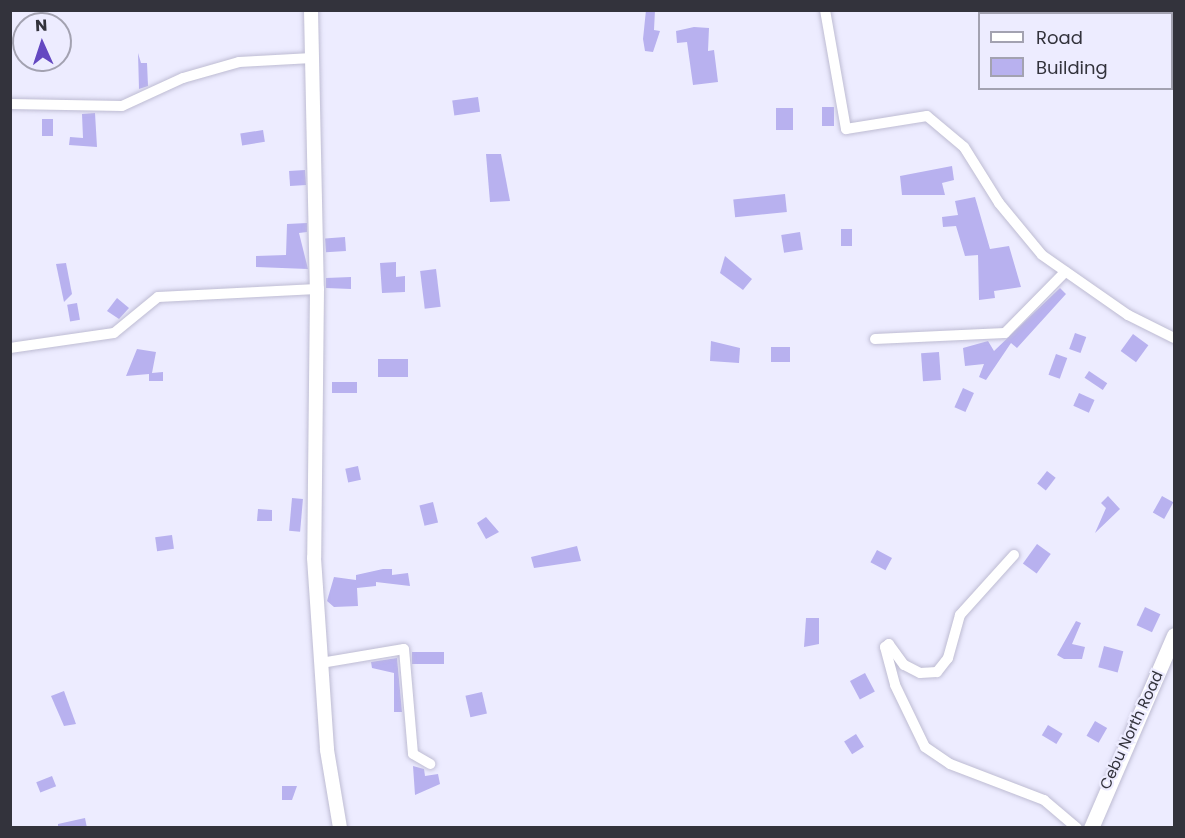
<!DOCTYPE html>
<html>
<head>
<meta charset="utf-8">
<style>
  body { margin:0 }
  #map { position:relative; width:1185px; height:838px; overflow:hidden; background:#edecff; font-family:Poppins,sans-serif }
  div>[style] { position:absolute }
  .building>* { inset:0; background:#b8b1ef; transform-origin:0 0 }
  .roads { filter:drop-shadow(0 0 2px #bebcd3) drop-shadow(0 0 2px #bebcd3) }
  .minor>* { height:10px; margin:-5px; padding:0 5px; transform-origin:5px; border-radius:5px; background:#fff }
  .tertiary>* { height:14px; margin:-7px; padding:0 7px; transform-origin:7px; border-radius:7px; background:#fff }
  .secondary>* { height:15px; margin:-7.5px; padding:0 7.5px; transform-origin:7.5px; border-radius:7.5px; background:#fff }
  span { translate:-50% -50%; white-space:nowrap; text-align:center; line-height:1.15; -webkit-text-stroke:4.5px #edecff; paint-order:stroke }
  .street-label { font-size:15px; color:#33333c }
  .frame { position:absolute; inset:0; border:12px solid #33333c; pointer-events:none }
  .legend { position:absolute; left:978px; top:12px; width:195px; height:78px; box-sizing:border-box; background:#edecff; border:2px solid #a3a2b1; margin:0; padding:8px 10px; list-style:none; font-size:18px; color:#33333c }
  .legend li { display:flex; align-items:center; gap:12px; height:30px }
  .legend b { width:30px; border:2px solid #a3a2b1 }
  .north { position:absolute; left:12px; top:12px; width:60px; height:60px; box-sizing:border-box; background:#edecff; border:2px solid #a3a2b1; border-radius:50%; rotate:357deg; font-size:16px; font-weight:700; line-height:24px; text-align:center; color:#33333c }
  .north::after { content:''; display:block; margin:auto; width:21px; height:27px; background:#6448c1; clip-path:polygon(50% 0,100% 100%,50% 72%,0 100%) }
</style>
</head>
<body>
<div id="map">
  <div class="building">
    <i style="clip-path:polygon(646px 10px,655px 10px,654px 30px,660px 31px,653px 52px,645px 51px,643px 39px)"></i>
    <i style="clip-path:polygon(694px 27px,709px 28px,708px 51px,714px 50px,718px 82px,693px 85px,687px 42px,677px 43px,676px 31px)"></i>
    <i style="clip-path:polygon(138px 53px,141px 63px,147px 63px,148px 86px,139px 89px)"></i>
    <i style="left:478px;top:97px;width:15px;height:26px;rotate:82deg"></i>
    <i style="left:822px;top:107px;width:12px;height:19px"></i>
    <i style="left:776px;top:108px;width:17px;height:22px"></i>
    <i style="clip-path:polygon(95px 113px,97px 147px,69px 145px,70px 137px,83px 138px,82px 114px)"></i>
    <i style="left:42px;top:119px;width:11px;height:17px"></i>
    <i style="left:263px;top:130px;width:12px;height:23px;rotate:81deg"></i>
    <i style="clip-path:polygon(486px 154px,501px 154px,510px 201px,490px 202px)"></i>
    <i style="clip-path:polygon(952px 166px,954px 180px,942px 183px,945px 195px,902px 195px,900px 176px)"></i>
    <i style="left:305px;top:170px;width:15px;height:16px;rotate:86deg"></i>
    <i style="left:785px;top:194px;width:18px;height:52px;rotate:84deg"></i>
    <i style="clip-path:polygon(975px 197px,990px 249px,1009px 246px,1021px 287px,994px 291px,995px 298px,979px 300px,978px 255px,965px 256px,956px 226px,943px 227px,942px 217px,958px 215px,955px 201px)"></i>
    <i style="clip-path:polygon(307px 223px,307px 232px,299px 233px,308px 269px,256px 267px,256px 256px,286px 255px,287px 224px)"></i>
    <i style="left:841px;top:229px;width:11px;height:17px"></i>
    <i style="left:800px;top:232px;width:18px;height:19px;rotate:81deg"></i>
    <i style="left:345px;top:237px;width:14px;height:20px;rotate:86deg"></i>
    <i style="clip-path:polygon(725px 256px,752px 279px,743px 290px,720px 273px)"></i>
    <i style="clip-path:polygon(396px 262px,396px 277px,405px 276px,405px 292px,382px 293px,380px 263px)"></i>
    <i style="clip-path:polygon(66px 263px,72px 294px,64px 302px,56px 264px)"></i>
    <i style="left:436px;top:269px;width:38px;height:16px;rotate:83deg"></i>
    <i style="clip-path:polygon(351px 277px,351px 289px,326px 288px,326px 278px)"></i>
    <i style="clip-path:polygon(1060px 288px,1066px 294px,1017px 348px,1011px 343px,986px 380px,979px 377px,984px 364px,965px 366px,963px 348px,988px 341px,994px 351px)"></i>
    <i style="clip-path:polygon(117px 298px,129px 308px,119px 319px,107px 311px)"></i>
    <i style="left:77px;top:303px;width:17px;height:10px;rotate:80deg"></i>
    <i style="left:1075px;top:333px;width:12px;height:17px;rotate:20deg"></i>
    <i style="left:1133px;top:334px;width:19px;height:21px;rotate:36deg"></i>
    <i style="clip-path:polygon(711px 341px,740px 348px,739px 363px,710px 361px)"></i>
    <i style="left:771px;top:347px;width:19px;height:15px"></i>
    <i style="clip-path:polygon(137px 349px,156px 352px,152px 373px,163px 372px,163px 381px,149px 381px,149px 374px,126px 376px)"></i>
    <i style="left:939px;top:352px;width:28px;height:18px;rotate:86deg"></i>
    <i style="left:1056px;top:354px;width:12px;height:22px;rotate:20deg"></i>
    <i style="left:378px;top:359px;width:30px;height:18px"></i>
    <i style="left:1089px;top:371px;width:22px;height:8px;rotate:34deg"></i>
    <i style="left:332px;top:382px;width:25px;height:11px"></i>
    <i style="left:963px;top:388px;width:12px;height:21px;rotate:24deg"></i>
    <i style="left:1079px;top:393px;width:17px;height:14px;rotate:24deg"></i>
    <i style="left:358px;top:466px;width:14px;height:13px;rotate:78deg"></i>
    <i style="left:1047px;top:471px;width:11px;height:16px;rotate:38deg"></i>
    <i style="clip-path:polygon(1108px 496px,1120px 509px,1095px 533px,1106px 508px,1101px 503px)"></i>
    <i style="left:1162px;top:496px;width:13px;height:19px;rotate:29deg"></i>
    <i style="left:292px;top:498px;width:11px;height:33px;rotate:5deg"></i>
    <i style="left:433px;top:502px;width:21px;height:14px;rotate:76deg"></i>
    <i style="clip-path:polygon(258px 509px,272px 510px,272px 521px,257px 521px)"></i>
    <i style="clip-path:polygon(486px 517px,499px 532px,486px 539px,477px 523px)"></i>
    <i style="left:172px;top:535px;width:14px;height:17px;rotate:82deg"></i>
    <i style="left:1037px;top:544px;width:17px;height:24px;rotate:36deg"></i>
    <i style="clip-path:polygon(577px 546px,581px 561px,534px 568px,531px 557px)"></i>
    <i style="left:877px;top:550px;width:17px;height:14px;rotate:28deg"></i>
    <i style="clip-path:polygon(383px 569px,392px 569px,392px 575px,408px 573px,410px 586px,376px 582px,376px 586px,357px 588px,358px 606px,334px 607px,327px 601px,334px 577px,356px 580px,356px 575px)"></i>
    <i style="left:1145px;top:607px;width:17px;height:20px;rotate:25deg"></i>
    <i style="clip-path:polygon(806px 618px,819px 618px,819px 644px,804px 647px)"></i>
    <i style="clip-path:polygon(1076px 621px,1081px 623px,1072px 644px,1085px 647px,1082px 659px,1064px 659px,1057px 655px)"></i>
    <i style="left:1104px;top:646px;width:20px;height:22px;rotate:15deg"></i>
    <i style="left:444px;top:652px;width:12px;height:32px;rotate:90deg"></i>
    <i style="clip-path:polygon(397px 658px,402px 712px,394px 712px,394px 673px,372px 668px,371px 662px)"></i>
    <i style="left:865px;top:673px;width:21px;height:17px;rotate:62deg"></i>
    <i style="clip-path:polygon(64px 691px,76px 724px,64px 726px,51px 696px)"></i>
    <i style="left:482px;top:692px;width:22px;height:17px;rotate:77deg"></i>
    <i style="left:1095px;top:721px;width:14px;height:17px;rotate:30deg"></i>
    <i style="left:1048px;top:725px;width:17px;height:12px;rotate:31deg"></i>
    <i style="left:856px;top:734px;width:15px;height:14px;rotate:58deg"></i>
    <i style="clip-path:polygon(413px 766px,424px 769px,425px 776px,438px 774px,440px 784px,415px 795px)"></i>
    <i style="left:52px;top:776px;width:11px;height:17px;rotate:68deg"></i>
    <i style="clip-path:polygon(282px 786px,297px 786px,292px 800px,282px 800px)"></i>
    <i style="clip-path:polygon(85px 818px,87px 828px,58px 828px,58px 824px)"></i>
  </div>
  <div class="roads">
    <div class="minor">
      <i style="left:825px;top:10px;width:121px;rotate:80deg"></i>
      <i style="left:846px;top:129px;width:82px;rotate:-9.1deg"></i>
      <i style="left:927px;top:116px;width:48px;rotate:40deg"></i>
      <i style="left:964px;top:147px;width:66px;rotate:58deg"></i>
      <i style="left:999px;top:203px;width:67px;rotate:50.4deg"></i>
      <i style="left:1042px;top:255px;width:105px;rotate:34.9deg"></i>
      <i style="left:1128px;top:315px;width:51px;rotate:26.6deg"></i>
      <i style="left:10px;top:104px;width:112px;rotate:1deg"></i>
      <i style="left:122px;top:106px;width:67px;rotate:-24.7deg"></i>
      <i style="left:183px;top:78px;width:58px;rotate:-15.9deg"></i>
      <i style="left:239px;top:62px;width:73px;rotate:-3.1deg"></i>
      <i style="left:875px;top:339px;width:130px;rotate:-2.6deg"></i>
      <i style="left:1005px;top:333px;width:86px;rotate:-45.5deg"></i>
      <i style="left:10px;top:348px;width:105px;rotate:-8.2deg"></i>
      <i style="left:114px;top:333px;width:57px;rotate:-39.3deg"></i>
      <i style="left:158px;top:297px;width:159px;rotate:-2.9deg"></i>
      <i style="left:1014px;top:555px;width:81px;rotate:132deg"></i>
      <i style="left:960px;top:615px;width:45px;rotate:105.6deg"></i>
      <i style="left:948px;top:658px;width:18px;rotate:128deg"></i>
      <i style="left:937px;top:672px;width:17px;rotate:177deg"></i>
      <i style="left:920px;top:673px;width:18px;rotate:-153deg"></i>
      <i style="left:904px;top:665px;width:26px;rotate:-126deg"></i>
      <i style="left:889px;top:644px;width:5px;rotate:143deg"></i>
      <i style="left:885px;top:647px;width:39px;rotate:75deg"></i>
      <i style="left:895px;top:685px;width:69px;rotate:64.2deg"></i>
      <i style="left:925px;top:747px;width:30px;rotate:34deg"></i>
      <i style="left:950px;top:764px;width:101px;rotate:21deg"></i>
      <i style="left:1044px;top:800px;width:43px;rotate:40.3deg"></i>
      <i style="left:321px;top:663px;width:84px;rotate:-9.6deg"></i>
      <i style="left:404px;top:649px;width:105px;rotate:85.1deg"></i>
      <i style="left:413px;top:754px;width:20px;rotate:30deg"></i>
    </div>
    <div class="tertiary">
      <i style="left:311px;top:10px;width:279px;rotate:88.8deg"></i>
      <i style="left:317px;top:289px;width:269px;rotate:90.6deg"></i>
      <i style="left:314px;top:558px;width:192px;rotate:86.1deg"></i>
      <i style="left:327px;top:750px;width:79px;rotate:80.5deg"></i>
    </div>
    <div class="secondary">
      <i style="left:1091px;top:828px;width:210px;rotate:-66.7deg"></i>
    </div>
  </div>
  <div class="street-label">
    <span style="left:1131px;top:730px;rotate:-65deg">Cebu North Road</span>
  </div>
  <div class="frame"></div>
  <ul class="legend">
  <li><b style="height:8px;background:#fff"></b>Road</li>
  <li><b style="height:16px;background:#b8b1ef"></b>Building</li>
  </ul>
  <div class="north">N</div>
</div>
</body>
</html>
